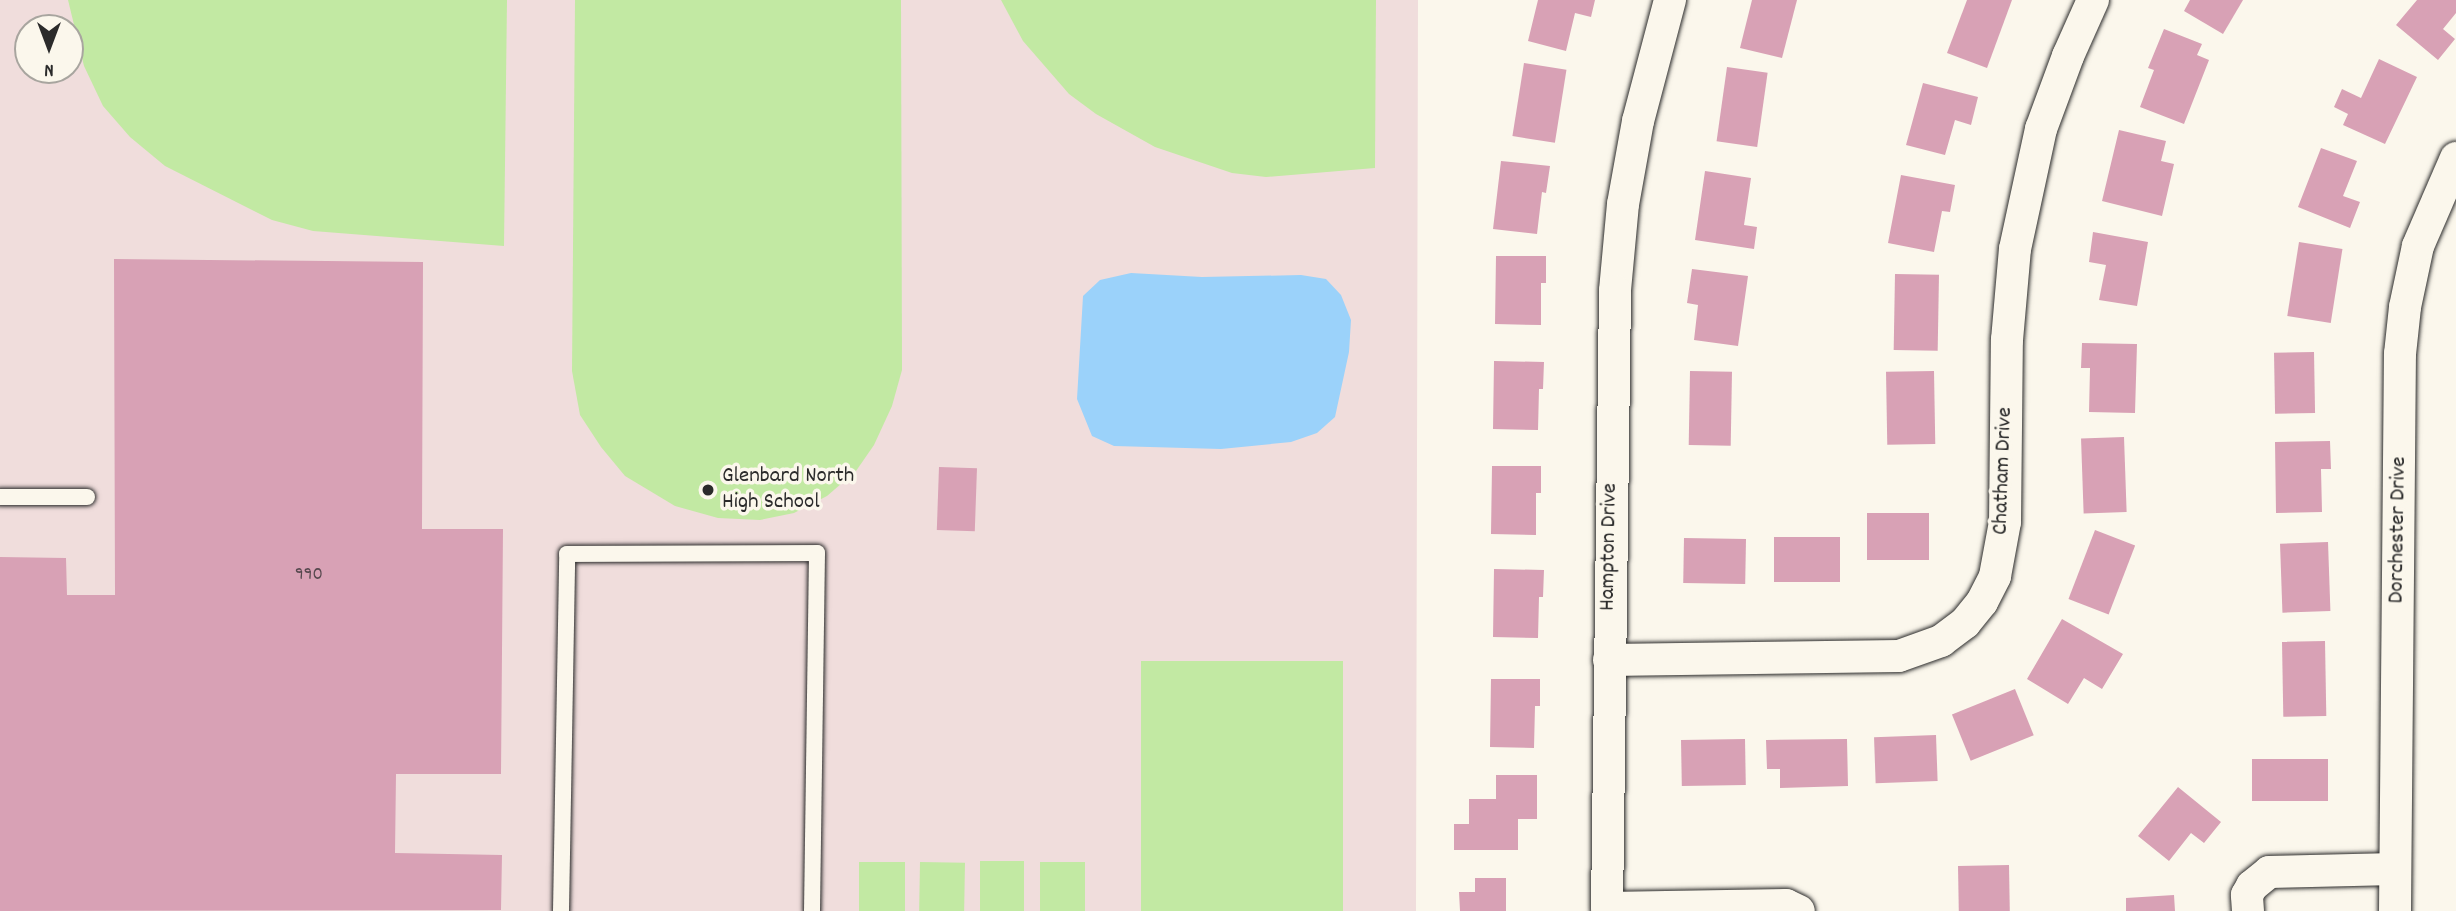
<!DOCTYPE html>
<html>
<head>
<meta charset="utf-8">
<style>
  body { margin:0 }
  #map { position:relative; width:2456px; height:911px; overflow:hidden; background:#fbf7ec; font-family:Dekko,sans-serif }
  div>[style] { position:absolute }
  .built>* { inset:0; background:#f0dddc }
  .green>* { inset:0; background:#c2e9a3; transform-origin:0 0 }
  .water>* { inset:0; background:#9bd2fa }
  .building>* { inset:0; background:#d8a1b5; transform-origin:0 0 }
  .roads { filter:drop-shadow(0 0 2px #2b2b2b) drop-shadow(0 0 2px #2b2b2b) }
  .service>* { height:16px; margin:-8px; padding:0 8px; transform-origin:8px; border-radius:8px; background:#fbf7ec }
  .minor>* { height:32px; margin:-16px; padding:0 16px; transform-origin:16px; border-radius:16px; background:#fbf7ec }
  .dots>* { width:19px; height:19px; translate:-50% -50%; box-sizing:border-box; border:4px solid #fbf7ec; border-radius:50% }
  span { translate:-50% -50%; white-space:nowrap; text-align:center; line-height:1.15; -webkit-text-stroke:7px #fbf7ec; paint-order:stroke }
  .number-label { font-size:19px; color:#56484e }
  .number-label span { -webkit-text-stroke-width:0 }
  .street-label { font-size:23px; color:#2b2b2b }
  .poi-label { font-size:23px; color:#2b2b2b }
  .left { translate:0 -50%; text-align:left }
  .north { position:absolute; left:14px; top:14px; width:70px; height:70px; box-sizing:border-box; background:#fbf7ec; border:2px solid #a8a59f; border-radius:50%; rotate:180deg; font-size:19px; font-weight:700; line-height:28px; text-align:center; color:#2b2b2b }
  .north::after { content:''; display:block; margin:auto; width:24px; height:32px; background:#2b2b2b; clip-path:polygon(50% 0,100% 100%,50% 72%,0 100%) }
</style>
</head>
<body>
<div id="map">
  <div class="built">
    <i style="clip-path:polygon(evenodd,0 0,1418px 0,1416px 911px,0 911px,0 0,28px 28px,70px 28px,70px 70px,28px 70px,28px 28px)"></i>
  </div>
  <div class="green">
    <i style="clip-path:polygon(68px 0,507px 0,504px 246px,313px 231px,272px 220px,165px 166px,130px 137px,103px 106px,84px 66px)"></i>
    <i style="clip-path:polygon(575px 0,901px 0,902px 370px,892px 406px,874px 445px,856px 471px,827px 496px,794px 513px,760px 520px,718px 518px,675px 506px,625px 476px,601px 447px,580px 415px,572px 371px)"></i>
    <i style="clip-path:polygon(1001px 0,1376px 0,1375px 168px,1266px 177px,1232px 173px,1155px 147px,1096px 114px,1069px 94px,1023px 41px)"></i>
    <i style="left:1343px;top:661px;width:250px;height:202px;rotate:90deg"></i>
    <i style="left:980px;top:861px;width:44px;height:50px"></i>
    <i style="left:859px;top:862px;width:46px;height:49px"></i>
    <i style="left:920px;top:862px;width:45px;height:49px;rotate:1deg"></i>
    <i style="left:1040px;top:862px;width:45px;height:49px"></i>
  </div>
  <div class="water">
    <i style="clip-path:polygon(1131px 273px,1202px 277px,1301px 275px,1326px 279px,1341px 295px,1351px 320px,1349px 352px,1335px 417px,1317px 433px,1291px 442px,1221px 449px,1114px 446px,1092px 436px,1077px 399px,1083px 296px,1100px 280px)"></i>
  </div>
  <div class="building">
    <i style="clip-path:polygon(1538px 0,1595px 0,1591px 17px,1575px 13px,1566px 51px,1528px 41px)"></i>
    <i style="clip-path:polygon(1752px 0,1797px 0,1782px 58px,1740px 48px)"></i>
    <i style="clip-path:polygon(1967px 0,2012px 0,1987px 68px,1947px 53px)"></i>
    <i style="clip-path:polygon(2190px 0,2243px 0,2223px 34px,2184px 11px)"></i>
    <i style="clip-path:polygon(2417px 0,2456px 0,2456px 13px,2443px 29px,2455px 39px,2438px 60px,2396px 25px)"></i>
    <i style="clip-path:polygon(2164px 29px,2202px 44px,2197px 55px,2209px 60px,2184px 124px,2140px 107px,2154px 70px,2148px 68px)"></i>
    <i style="clip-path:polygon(2379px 59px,2417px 77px,2385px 144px,2343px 125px,2348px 114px,2334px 107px,2342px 89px,2361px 98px)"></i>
    <i style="left:1524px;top:63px;width:43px;height:74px;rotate:9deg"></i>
    <i style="left:1727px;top:67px;width:41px;height:75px;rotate:8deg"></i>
    <i style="clip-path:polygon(1923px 83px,1978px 97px,1971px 125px,1955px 120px,1945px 155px,1906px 145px)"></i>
    <i style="clip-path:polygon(2119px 130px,2166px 141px,2161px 161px,2174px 164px,2162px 216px,2102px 201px)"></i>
    <i style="clip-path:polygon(2321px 148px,2357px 161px,2343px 196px,2360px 202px,2350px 228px,2298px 207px)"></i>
    <i style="clip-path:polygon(1501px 161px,1550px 166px,1546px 193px,1542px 192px,1537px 234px,1493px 229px)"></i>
    <i style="clip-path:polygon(1705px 171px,1751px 178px,1744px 225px,1757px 227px,1754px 249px,1695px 240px)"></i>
    <i style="clip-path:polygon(1901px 175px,1955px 185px,1950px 212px,1942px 211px,1934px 252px,1888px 243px)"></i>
    <i style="clip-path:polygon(2093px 232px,2148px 242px,2137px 306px,2099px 300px,2106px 265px,2089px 262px)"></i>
    <i style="left:2299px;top:242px;width:44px;height:75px;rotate:9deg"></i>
    <i style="clip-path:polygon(1496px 256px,1546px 256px,1546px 283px,1541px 283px,1541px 325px,1495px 324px)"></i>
    <i style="clip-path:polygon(114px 259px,423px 262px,422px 529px,503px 529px,501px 774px,396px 774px,395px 853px,502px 855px,501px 910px,0 911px,0 557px,66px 558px,67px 595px,115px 595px)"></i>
    <i style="clip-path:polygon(1692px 269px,1748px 276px,1738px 346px,1694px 340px,1698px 305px,1687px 303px)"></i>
    <i style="left:1895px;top:274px;width:44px;height:76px;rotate:1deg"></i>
    <i style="clip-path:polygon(2082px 343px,2137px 344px,2135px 413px,2089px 412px,2090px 368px,2081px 368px)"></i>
    <i style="left:2314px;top:352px;width:61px;height:40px;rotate:89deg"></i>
    <i style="clip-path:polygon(1494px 361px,1544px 362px,1543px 389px,1539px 389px,1538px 430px,1493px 429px)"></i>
    <i style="left:1690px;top:371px;width:42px;height:74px;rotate:1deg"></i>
    <i style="left:1934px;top:371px;width:73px;height:48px;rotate:89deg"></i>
    <i style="left:2124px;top:437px;width:75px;height:43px;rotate:88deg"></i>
    <i style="clip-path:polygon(2330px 441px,2331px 469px,2321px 469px,2322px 512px,2276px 513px,2275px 442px)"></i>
    <i style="clip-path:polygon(1492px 466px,1541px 466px,1541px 493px,1536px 493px,1536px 535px,1491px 534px)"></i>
    <i style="left:939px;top:467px;width:38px;height:63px;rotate:2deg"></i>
    <i style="left:1867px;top:513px;width:62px;height:47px"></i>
    <i style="left:2095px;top:530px;width:43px;height:74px;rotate:21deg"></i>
    <i style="left:1840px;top:537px;width:45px;height:66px;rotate:90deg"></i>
    <i style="left:1684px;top:538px;width:62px;height:45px;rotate:1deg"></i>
    <i style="left:2328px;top:542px;width:69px;height:48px;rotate:88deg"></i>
    <i style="clip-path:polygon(1494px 569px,1544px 570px,1543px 597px,1539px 597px,1538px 638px,1493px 637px)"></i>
    <i style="clip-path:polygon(2062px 619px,2123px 654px,2102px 689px,2084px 678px,2068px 704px,2027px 679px)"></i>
    <i style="left:2325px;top:641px;width:75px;height:43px;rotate:89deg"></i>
    <i style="clip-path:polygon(1491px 679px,1540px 679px,1540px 706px,1535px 706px,1534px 748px,1490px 747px)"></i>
    <i style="left:2015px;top:689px;width:50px;height:68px;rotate:68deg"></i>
    <i style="left:1936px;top:735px;width:46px;height:62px;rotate:88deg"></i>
    <i style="left:1745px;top:739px;width:46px;height:64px;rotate:89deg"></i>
    <i style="clip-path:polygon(1847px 739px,1848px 786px,1780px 788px,1780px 769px,1767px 769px,1766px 740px)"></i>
    <i style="left:2252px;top:759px;width:76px;height:42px"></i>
    <i style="clip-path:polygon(1496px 775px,1537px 775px,1537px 819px,1518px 819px,1518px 850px,1454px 850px,1454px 824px,1469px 824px,1469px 799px,1496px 799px)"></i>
    <i style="clip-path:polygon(2178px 787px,2221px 822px,2204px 843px,2191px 833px,2169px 861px,2138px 836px)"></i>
    <i style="left:2009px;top:865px;width:46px;height:51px;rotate:89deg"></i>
    <i style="clip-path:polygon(1475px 878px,1506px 878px,1506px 911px,1460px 911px,1459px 892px,1475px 892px)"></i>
    <i style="clip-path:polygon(2174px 895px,2175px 911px,2126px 911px,2126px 898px)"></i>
  </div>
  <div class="roads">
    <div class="service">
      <i style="left:0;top:497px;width:87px"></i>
      <i style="left:561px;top:911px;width:357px;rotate:-89deg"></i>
      <i style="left:567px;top:554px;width:250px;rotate:-0.2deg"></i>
      <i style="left:817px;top:553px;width:358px;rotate:90.8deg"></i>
    </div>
    <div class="minor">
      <i style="left:1670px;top:0;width:125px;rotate:104.8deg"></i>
      <i style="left:1638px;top:121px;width:84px;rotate:100.2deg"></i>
      <i style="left:1623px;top:204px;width:87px;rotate:95.3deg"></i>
      <i style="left:1615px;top:291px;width:617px;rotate:90.74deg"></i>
      <i style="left:1607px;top:908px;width:179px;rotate:-1deg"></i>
      <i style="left:1786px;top:905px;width:14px;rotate:25deg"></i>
      <i style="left:1609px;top:660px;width:290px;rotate:-0.8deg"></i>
      <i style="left:1899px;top:656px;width:45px;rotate:-19.7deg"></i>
      <i style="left:1941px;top:641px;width:30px;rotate:-37deg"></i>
      <i style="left:1965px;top:623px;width:27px;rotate:-51deg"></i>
      <i style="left:1982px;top:602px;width:29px;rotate:-63deg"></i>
      <i style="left:1995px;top:576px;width:55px;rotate:-79.5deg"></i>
      <i style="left:2005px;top:522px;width:182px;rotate:-89.4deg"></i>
      <i style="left:2007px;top:340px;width:91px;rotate:-85deg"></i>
      <i style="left:2015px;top:249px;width:123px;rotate:-77.8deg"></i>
      <i style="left:2041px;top:129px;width:78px;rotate:-69.7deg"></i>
      <i style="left:2068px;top:56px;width:61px;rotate:-65.9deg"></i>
      <i style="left:2248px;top:911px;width:16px;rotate:-94deg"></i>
      <i style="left:2247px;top:895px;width:10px;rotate:-61deg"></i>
      <i style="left:2252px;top:886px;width:22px;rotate:-39deg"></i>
      <i style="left:2269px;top:872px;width:126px;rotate:-1.4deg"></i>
      <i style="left:2395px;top:911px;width:557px;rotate:-89.49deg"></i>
      <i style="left:2400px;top:354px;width:47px;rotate:-83.9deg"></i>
      <i style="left:2405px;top:307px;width:62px;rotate:-78deg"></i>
      <i style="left:2418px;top:246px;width:96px;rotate:-66.6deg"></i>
    </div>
  </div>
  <div class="dots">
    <i style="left:708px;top:490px;background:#2b2b2b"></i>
  </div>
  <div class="number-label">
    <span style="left:309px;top:576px">990</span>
  </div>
  <div class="street-label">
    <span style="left:2004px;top:471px;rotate:-88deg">Chatham Drive</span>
    <span style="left:2399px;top:530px;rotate:-89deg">Dorchester Drive</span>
    <span style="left:1610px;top:547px;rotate:-89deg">Hampton Drive</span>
  </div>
  <div class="poi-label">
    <span class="left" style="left:722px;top:490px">Glenbard North<br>High School</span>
  </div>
  <div class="north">N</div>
</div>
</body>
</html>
